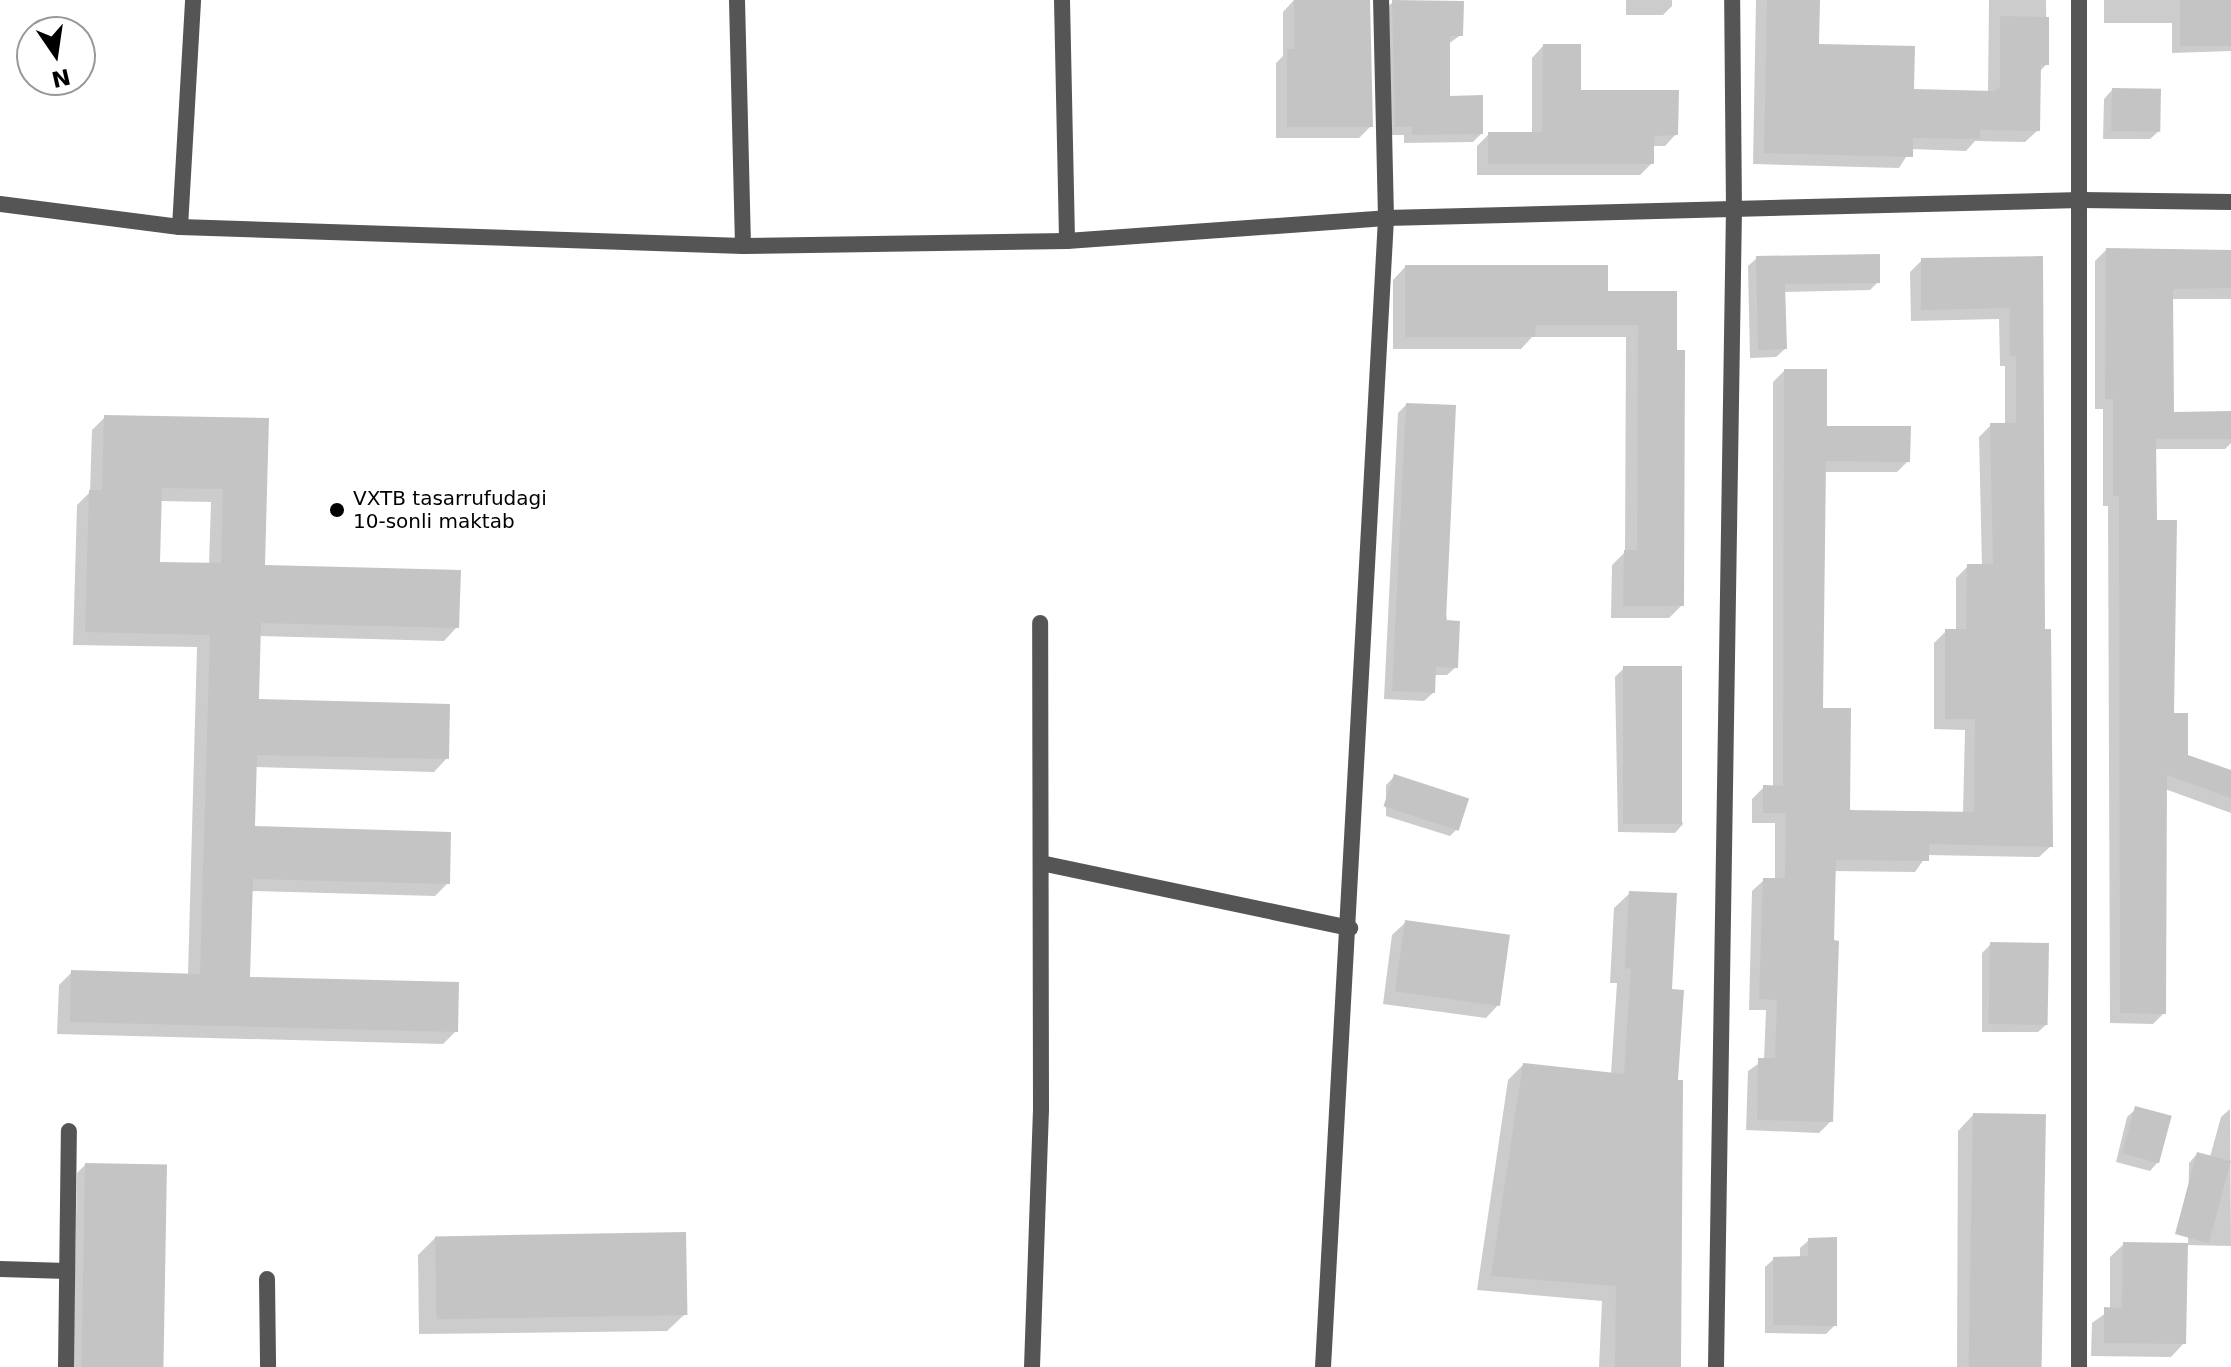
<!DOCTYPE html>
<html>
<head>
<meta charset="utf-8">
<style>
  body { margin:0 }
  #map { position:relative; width:2231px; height:1367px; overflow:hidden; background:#fff; font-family:"DejaVu Sans",sans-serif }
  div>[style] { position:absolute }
  .shadow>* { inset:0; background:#0003 }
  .building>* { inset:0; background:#c4c4c4; transform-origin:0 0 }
  .minor>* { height:16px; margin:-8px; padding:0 8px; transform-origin:8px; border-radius:8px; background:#555 }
  .tertiary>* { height:16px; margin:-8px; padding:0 8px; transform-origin:8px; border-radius:8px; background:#555 }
  .dots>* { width:22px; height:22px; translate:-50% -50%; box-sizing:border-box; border:4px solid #fff; border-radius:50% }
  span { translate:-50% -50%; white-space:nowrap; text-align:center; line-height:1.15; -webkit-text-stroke:8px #fff; paint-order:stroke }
  .poi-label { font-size:20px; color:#000 }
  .left { translate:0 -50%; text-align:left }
  .north { position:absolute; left:16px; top:16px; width:80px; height:80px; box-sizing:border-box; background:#fff; border:2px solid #999; border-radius:50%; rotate:167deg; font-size:22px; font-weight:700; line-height:32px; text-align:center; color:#000 }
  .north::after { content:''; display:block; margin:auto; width:28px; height:36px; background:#000; clip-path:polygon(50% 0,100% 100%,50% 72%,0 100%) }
</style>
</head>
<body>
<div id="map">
  <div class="shadow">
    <i style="clip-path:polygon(1294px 0,1371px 126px,1359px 138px,1276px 138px,1276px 63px,1283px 56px,1283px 12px)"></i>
    <i style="clip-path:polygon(1626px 0,1672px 0,1672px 6px,1663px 15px,1626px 15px)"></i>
    <i style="clip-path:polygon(1756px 0,1818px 0,1816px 46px,1912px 91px,1988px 93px,1989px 0,1984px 0,2046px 0,2047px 64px,2039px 72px,2038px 130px,2025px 142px,1975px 141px,1966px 151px,1911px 149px,1899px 168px,1753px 164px)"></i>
    <i style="clip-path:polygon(2104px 0,2231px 0,2231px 51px,2172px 53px,2172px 23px,2104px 23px)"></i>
    <i style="clip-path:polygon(1393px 2px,1461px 35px,1448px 44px,1448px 98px,1481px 134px,1473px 142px,1404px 143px,1404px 135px,1387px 135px,1384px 10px)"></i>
    <i style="clip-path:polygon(1543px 46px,1579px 92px,1676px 134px,1665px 146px,1652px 146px,1652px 163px,1640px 175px,1477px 175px,1477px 146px,1489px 134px,1532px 134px,1532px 58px)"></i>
    <i style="clip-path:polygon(2112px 90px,2159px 131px,2150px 139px,2103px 139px,2104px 99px)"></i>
    <i style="clip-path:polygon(2106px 250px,2231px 251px,2231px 299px,2171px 299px,2172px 414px,2231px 413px,2231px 443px,2225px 449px,2154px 449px,2155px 522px,2172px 716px,2186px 756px,2231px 772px,2231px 813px,2165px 789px,2164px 1013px,2153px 1024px,2110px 1023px,2108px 506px,2103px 506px,2103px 409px,2095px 409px,2095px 261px)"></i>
    <i style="clip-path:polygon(1757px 258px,1878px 282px,1870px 290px,1784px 292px,1785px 349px,1776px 357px,1750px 358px,1748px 266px)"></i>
    <i style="clip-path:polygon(2041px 258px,2043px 631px,2051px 846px,2039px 857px,1927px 855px,1915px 872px,1833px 871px,1831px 1121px,1819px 1133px,1746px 1130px,1748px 1071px,1764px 1060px,1766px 1010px,1749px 1010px,1752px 891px,1764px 880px,1775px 880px,1775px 823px,1752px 823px,1752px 799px,1764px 787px,1773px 788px,1773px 382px,1784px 371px,1825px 428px,1908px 461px,1897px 472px,1824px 472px,1821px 710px,1848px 812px,1963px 813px,1965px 730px,1934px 729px,1934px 643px,1946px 631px,1956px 631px,1956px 578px,1968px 566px,1982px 566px,1979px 437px,1991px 425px,2005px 425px,2005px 366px,2000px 366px,1999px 319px,1911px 321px,1910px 272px,1922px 260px)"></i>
    <i style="clip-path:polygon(1405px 267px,1606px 293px,1675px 293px,1682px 605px,1669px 618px,1611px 618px,1612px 565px,1625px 552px,1626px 337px,1532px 337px,1521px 349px,1393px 349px,1393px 280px)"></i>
    <i style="clip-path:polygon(1406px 405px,1456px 667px,1447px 675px,1434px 675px,1433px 693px,1424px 701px,1384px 699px,1398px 413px)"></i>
    <i style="clip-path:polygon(evenodd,105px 417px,267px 420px,262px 567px,457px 627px,444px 641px,259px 636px,257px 701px,447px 758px,434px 772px,255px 767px,253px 828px,448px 883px,435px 896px,250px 891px,248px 978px,456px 1031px,443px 1044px,57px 1034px,59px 985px,72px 972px,188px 975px,197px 647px,73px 645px,77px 505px,90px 492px,92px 430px,105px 417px,160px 501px,211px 502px,209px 565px,158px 564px,160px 501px)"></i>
    <i style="clip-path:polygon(1624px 668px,1683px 824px,1675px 833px,1618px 832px,1615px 677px)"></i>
    <i style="clip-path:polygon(1395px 776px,1458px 828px,1450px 836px,1386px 816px,1386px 785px)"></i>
    <i style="clip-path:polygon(1630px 893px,1670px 991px,1679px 1367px,1599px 1367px,1602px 1301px,1477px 1290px,1508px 1080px,1523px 1065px,1611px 1074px,1617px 983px,1610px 983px,1614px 908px)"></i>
    <i style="clip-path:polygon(1406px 922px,1499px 1004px,1486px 1018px,1383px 1004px,1392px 935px)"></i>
    <i style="clip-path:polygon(1991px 944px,2047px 1024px,2038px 1032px,1982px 1032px,1982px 953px)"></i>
    <i style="clip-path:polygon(2136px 1109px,2158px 1162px,2150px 1171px,2116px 1162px,2127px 1117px)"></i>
    <i style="clip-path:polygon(2230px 1109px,2231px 1246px,2186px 1245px,2184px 1343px,2171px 1357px,2091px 1356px,2092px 1323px,2110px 1310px,2110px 1257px,2124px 1244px,2188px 1245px,2189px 1163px,2197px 1154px,2210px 1157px,2221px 1117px)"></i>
    <i style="clip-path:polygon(1973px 1115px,2040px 1367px,1957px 1367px,1958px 1131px)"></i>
    <i style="clip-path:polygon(85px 1165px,161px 1367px,73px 1367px,77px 1173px)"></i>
    <i style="clip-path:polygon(436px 1237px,685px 1314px,667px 1331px,419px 1334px,418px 1255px)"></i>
    <i style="clip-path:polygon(1809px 1240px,1835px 1325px,1826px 1334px,1765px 1333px,1765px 1267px,1774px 1259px,1800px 1258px,1800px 1248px)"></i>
  </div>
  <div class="building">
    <i style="clip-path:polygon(1294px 0,1370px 0,1373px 127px,1287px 127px,1287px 49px,1294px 49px)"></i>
    <i style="clip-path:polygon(1392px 0,1464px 1px,1463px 36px,1450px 36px,1450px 96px,1483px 95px,1483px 134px,1412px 135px,1412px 127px,1395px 127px)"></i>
    <i style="clip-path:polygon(1767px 0,1820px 0,1819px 44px,1915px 46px,1914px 89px,1994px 91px,2000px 87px,2000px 16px,2049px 17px,2049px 65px,2041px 65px,2040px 131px,1980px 130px,1980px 139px,1913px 138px,1913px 157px,1764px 153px)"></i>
    <i style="left:2180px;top:0;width:51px;height:46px"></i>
    <i style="clip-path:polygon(1543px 44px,1581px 44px,1581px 90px,1679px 90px,1678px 135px,1654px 136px,1654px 164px,1488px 164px,1488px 132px,1542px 132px)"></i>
    <i style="left:2112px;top:88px;width:49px;height:43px;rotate:1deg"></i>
    <i style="clip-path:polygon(2106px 248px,2231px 250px,2231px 288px,2173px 289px,2174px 412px,2231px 411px,2231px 439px,2156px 439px,2157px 520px,2177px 520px,2174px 713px,2188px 713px,2188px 755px,2231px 770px,2231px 798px,2167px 775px,2166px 1014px,2120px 1013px,2119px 496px,2113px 496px,2113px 399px,2105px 399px)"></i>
    <i style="clip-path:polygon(1880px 254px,1880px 283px,1785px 284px,1787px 349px,1758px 350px,1756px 256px)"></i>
    <i style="clip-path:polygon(2043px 256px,2045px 629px,2051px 629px,2053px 847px,1929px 844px,1929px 861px,1836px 860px,1834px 940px,1839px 941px,1833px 1122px,1757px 1120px,1758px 1058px,1775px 1058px,1777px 1000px,1759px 999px,1763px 878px,1785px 878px,1786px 813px,1763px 813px,1763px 785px,1783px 786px,1784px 369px,1827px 369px,1827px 426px,1911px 426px,1910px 462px,1826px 461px,1823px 708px,1851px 708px,1850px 810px,1974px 812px,1975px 719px,1945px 719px,1945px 629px,1966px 629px,1967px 564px,1993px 564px,1990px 423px,2016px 423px,2016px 356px,2010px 356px,2010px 308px,1921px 310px,1921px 258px)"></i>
    <i style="clip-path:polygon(1405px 265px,1608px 265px,1608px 291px,1677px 291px,1677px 350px,1685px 350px,1684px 606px,1623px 606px,1624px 550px,1637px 550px,1638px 325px,1536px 325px,1535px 337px,1405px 337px)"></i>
    <i style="clip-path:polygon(1406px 403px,1456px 405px,1446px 620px,1460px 621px,1458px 668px,1436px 667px,1435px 693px,1392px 691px)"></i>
    <i style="clip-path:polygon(evenodd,104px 415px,269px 418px,265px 565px,461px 570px,459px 628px,261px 623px,259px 699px,450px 704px,449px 759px,257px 755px,255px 826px,451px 832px,450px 884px,253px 879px,250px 977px,459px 982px,458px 1032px,70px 1022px,71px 970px,200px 974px,210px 635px,85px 632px,89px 490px,102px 490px,104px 415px,162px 488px,223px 489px,221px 563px,160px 562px,162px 488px)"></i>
    <i style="left:1623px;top:666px;width:59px;height:158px"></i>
    <i style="left:1394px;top:774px;width:79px;height:34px;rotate:18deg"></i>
    <i style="clip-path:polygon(1629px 891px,1677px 893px,1672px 989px,1684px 990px,1678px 1080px,1683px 1080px,1681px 1367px,1615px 1367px,1616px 1286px,1491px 1276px,1523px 1063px,1624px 1074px,1631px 969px,1625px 968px)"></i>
    <i style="left:1405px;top:920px;width:106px;height:72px;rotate:8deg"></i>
    <i style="left:1990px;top:942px;width:59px;height:82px;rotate:1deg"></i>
    <i style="left:2135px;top:1106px;width:38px;height:49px;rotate:15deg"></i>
    <i style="left:1973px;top:1113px;width:73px;height:254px;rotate:1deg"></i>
    <i style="left:2197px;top:1152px;width:35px;height:85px;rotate:15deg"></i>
    <i style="left:85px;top:1163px;width:82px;height:204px;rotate:1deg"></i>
    <i style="left:686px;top:1232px;width:83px;height:251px;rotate:89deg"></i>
    <i style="clip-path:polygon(1837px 1237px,1837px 1326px,1773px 1325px,1773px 1257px,1808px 1256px,1808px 1238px)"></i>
    <i style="clip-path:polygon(2123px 1242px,2188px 1243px,2186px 1344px,2104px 1343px,2104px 1307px,2122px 1308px)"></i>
  </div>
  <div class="minor">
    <i style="left:737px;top:0;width:246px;rotate:88.6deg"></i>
    <i style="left:1062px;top:0;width:241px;rotate:88.8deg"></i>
    <i style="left:2079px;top:0;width:1367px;rotate:90deg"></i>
    <i style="left:180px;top:227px;width:227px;rotate:-86.7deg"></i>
    <i style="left:1041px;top:863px;width:316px;rotate:11.9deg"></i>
    <i style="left:0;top:1269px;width:67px;rotate:1.7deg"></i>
    <i style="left:267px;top:1279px;width:88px;rotate:89.3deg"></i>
    <i style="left:66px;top:1367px;width:236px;rotate:-89.3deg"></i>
    <i style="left:1032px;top:1367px;width:257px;rotate:-88deg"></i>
    <i style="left:1041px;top:1110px;width:487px;rotate:-90.1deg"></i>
    <i style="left:1323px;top:1367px;width:1151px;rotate:-86.86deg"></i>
    <i style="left:1386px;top:218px;width:218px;rotate:-91.3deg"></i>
    <i style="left:1716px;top:1367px;width:1156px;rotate:-89.11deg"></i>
    <i style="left:1734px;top:211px;width:211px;rotate:-90.5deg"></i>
  </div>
  <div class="tertiary">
    <i style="left:0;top:204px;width:181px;rotate:7.3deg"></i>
    <i style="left:180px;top:227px;width:563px;rotate:1.93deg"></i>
    <i style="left:743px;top:246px;width:324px;rotate:-0.9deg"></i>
    <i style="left:1067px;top:241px;width:320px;rotate:-4.1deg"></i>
    <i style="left:1386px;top:218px;width:695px;rotate:-1.48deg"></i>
    <i style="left:2081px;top:200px;width:150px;rotate:0.8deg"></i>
  </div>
  <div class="dots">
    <i style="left:337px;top:510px;background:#000"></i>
  </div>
  <div class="poi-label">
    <span class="left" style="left:353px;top:510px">VXTB tasarrufudagi<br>10-sonli maktab</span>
  </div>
  <div class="north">N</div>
</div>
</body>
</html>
